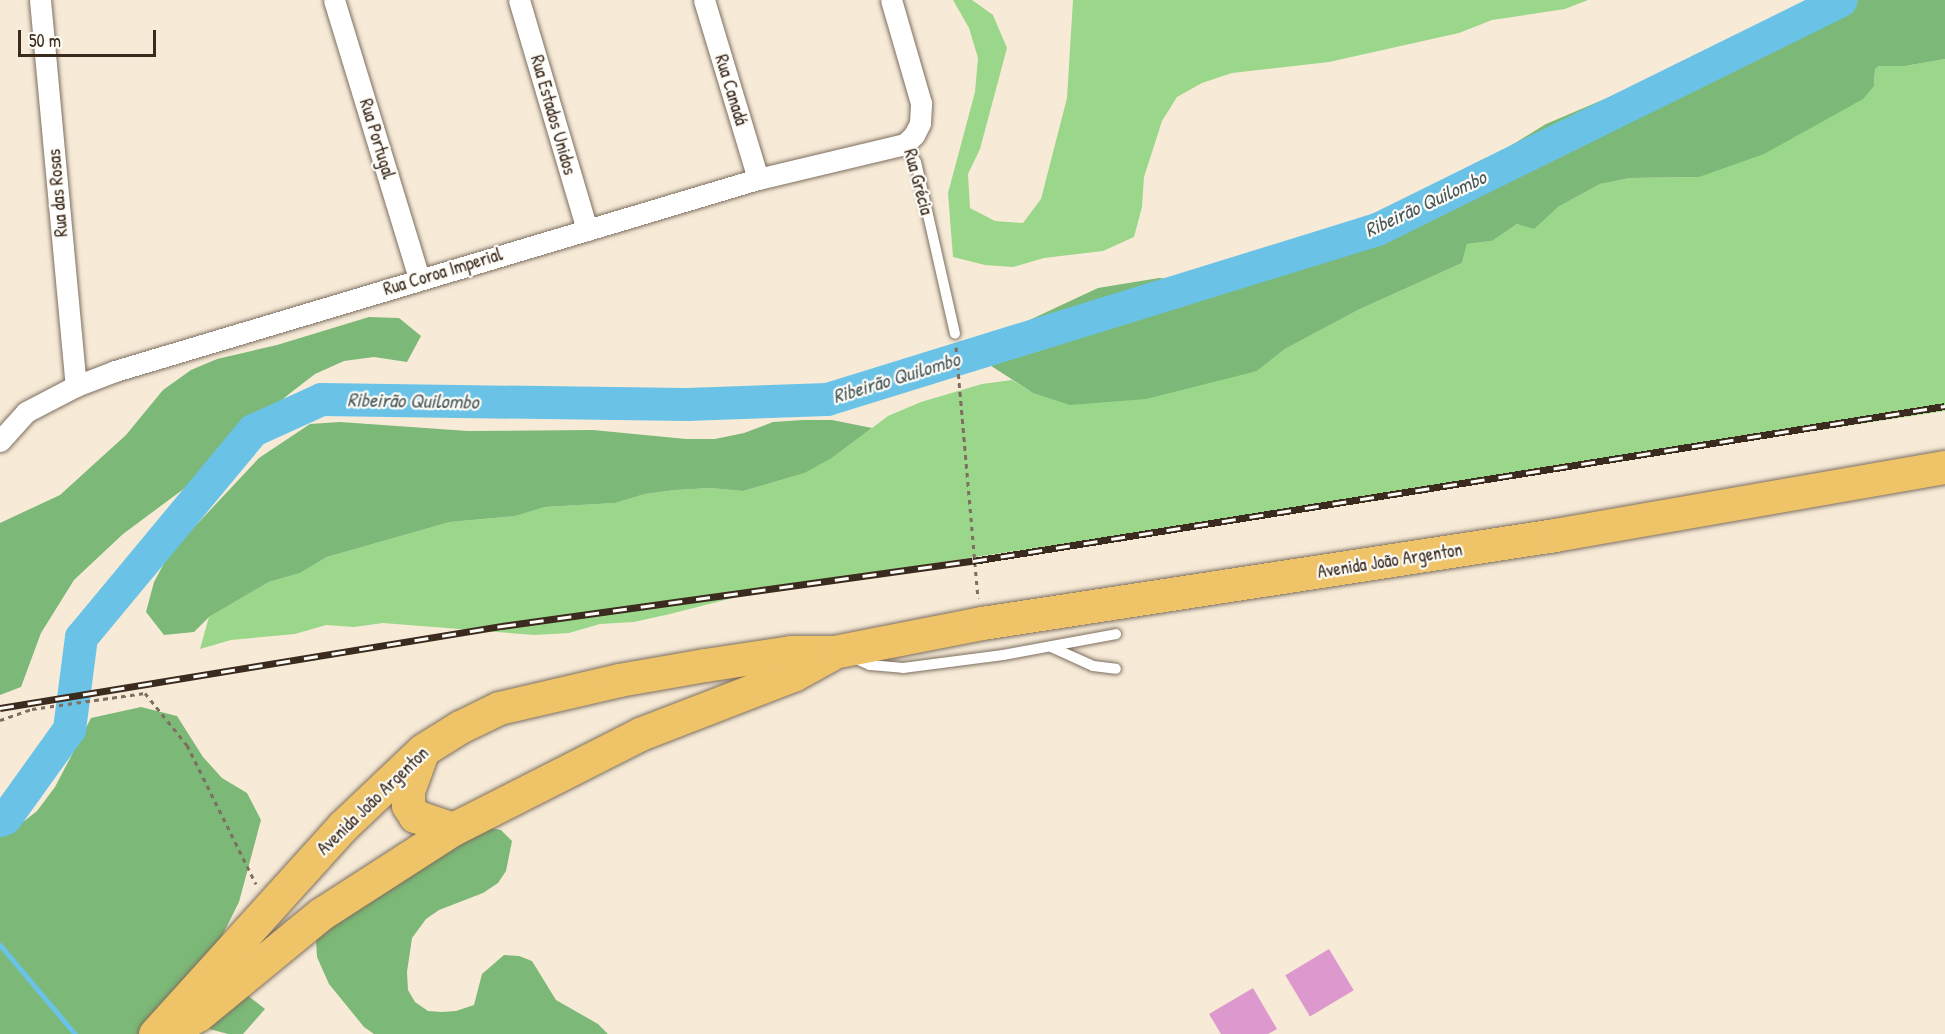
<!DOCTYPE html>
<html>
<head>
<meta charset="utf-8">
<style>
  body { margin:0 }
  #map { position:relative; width:1945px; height:1034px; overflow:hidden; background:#f7ebd8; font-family:"Patrick Hand",sans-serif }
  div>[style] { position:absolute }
  .green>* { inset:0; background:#9bd78b }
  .forest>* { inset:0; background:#7cb877 }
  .stream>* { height:5px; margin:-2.5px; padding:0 2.5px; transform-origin:2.5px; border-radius:2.5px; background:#6ac3e7 }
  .river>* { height:33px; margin:-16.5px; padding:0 16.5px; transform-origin:16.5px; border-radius:16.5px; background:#6ac3e7 }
  .building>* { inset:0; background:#dd99ce; transform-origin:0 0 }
  .path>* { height:3px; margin-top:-1.5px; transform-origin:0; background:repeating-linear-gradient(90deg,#7d6e5f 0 4.5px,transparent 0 9px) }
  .roads { filter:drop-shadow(0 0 2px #7d6e5f) drop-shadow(0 0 2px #7d6e5f) }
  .service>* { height:10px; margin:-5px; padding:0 5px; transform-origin:5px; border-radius:5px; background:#fff }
  .minor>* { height:21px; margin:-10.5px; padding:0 10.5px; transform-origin:10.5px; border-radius:10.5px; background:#fff }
  .primary>* { height:33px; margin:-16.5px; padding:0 16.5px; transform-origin:16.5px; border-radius:16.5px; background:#efc469 }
  .rail>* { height:7px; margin-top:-3.5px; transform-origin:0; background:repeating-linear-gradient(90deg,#fdfcf7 0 14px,#3b2a1e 0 28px); box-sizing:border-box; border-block:2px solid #3b2a1e }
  span { translate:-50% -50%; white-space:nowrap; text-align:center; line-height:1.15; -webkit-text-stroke:4.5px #fdfcf7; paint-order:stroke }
  .street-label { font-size:18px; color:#3b2a1e }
  .water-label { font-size:20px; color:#49585a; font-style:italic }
  .scale { position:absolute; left:18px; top:30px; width:138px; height:27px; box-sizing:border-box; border:3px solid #3b2a1e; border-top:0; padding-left:8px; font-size:18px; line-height:21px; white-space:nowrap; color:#3b2a1e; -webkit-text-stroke:4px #fdfcf7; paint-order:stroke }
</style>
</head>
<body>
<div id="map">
  <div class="green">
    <i style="clip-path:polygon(953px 0,972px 0,993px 15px,1007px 48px,980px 149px,968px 174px,970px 208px,995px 221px,1023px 223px,1041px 199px,1067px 98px,1073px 0,1588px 0,1565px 9px,1492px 20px,1459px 33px,1329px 62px,1232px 73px,1202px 83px,1177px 97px,1162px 121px,1144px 177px,1142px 207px,1134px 237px,1103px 251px,1044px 258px,1013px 267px,985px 265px,953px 257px,948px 193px,975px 92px,978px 58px,969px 28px)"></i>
    <i style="clip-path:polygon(1945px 59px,1945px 411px,876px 572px,874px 577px,768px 589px,670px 614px,634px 622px,600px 624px,569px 633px,534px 635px,383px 623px,354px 627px,326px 625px,295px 634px,231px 640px,200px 649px,209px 617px,269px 582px,300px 573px,327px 557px,450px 522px,514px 516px,545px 507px,615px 503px,645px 494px,675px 490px,710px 488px,743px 491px,805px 473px,832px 458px,888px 416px,921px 402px,982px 384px,1012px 380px,1033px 393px,1257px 371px,1285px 349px,1358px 310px,1462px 263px,1467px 244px,1492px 241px,1517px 224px,1534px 228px,1558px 207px,1600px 184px,1630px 178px,1699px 177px,1874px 86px,1875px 69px,1879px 66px,1905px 66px)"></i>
  </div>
  <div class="forest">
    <i style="clip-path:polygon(1817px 0,1945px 0,1945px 59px,1905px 66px,1879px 66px,1875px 69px,1874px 86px,1863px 99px,1764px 154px,1699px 177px,1630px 178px,1600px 184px,1558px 207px,1534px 229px,1517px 224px,1492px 241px,1467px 244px,1462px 263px,1358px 310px,1285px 349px,1257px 371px,1146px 399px,1070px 405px,1033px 393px,985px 362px,986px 347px,997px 335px,1098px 288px,1159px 278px,1207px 282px,1270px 266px,1360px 224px,1414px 205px,1546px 124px,1680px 67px,1789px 16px)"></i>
    <i style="clip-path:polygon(369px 317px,399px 318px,421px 336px,407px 362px,374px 357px,344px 361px,315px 374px,289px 394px,242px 434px,193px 482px,123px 534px,74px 580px,41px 633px,21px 687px,0 695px,0 523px,60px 495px,126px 435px,163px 390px,191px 370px,217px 359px,277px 345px)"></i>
    <i style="clip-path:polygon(803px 420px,832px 420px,872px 428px,832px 458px,805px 473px,743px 491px,710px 488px,675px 490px,645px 494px,615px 503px,545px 507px,515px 516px,450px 522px,327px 557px,300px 573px,269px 582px,209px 617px,194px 632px,164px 635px,146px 612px,154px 582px,169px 554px,259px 458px,310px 424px,340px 422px,468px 431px,593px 430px,686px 439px,715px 439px,744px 433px,773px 422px)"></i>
    <i style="clip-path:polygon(141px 707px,177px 716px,203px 757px,222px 778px,247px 793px,261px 820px,239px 902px,211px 958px,237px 987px,265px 1009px,243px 1034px,228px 1034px,176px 1020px,145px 1034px,0 1034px,0 835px,14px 829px,37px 811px,55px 787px,91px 718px)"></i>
    <i style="clip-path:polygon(487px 827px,501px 830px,512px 841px,506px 871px,498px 883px,483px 893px,439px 910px,426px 919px,412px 938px,407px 972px,408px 990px,415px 1002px,428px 1011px,442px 1012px,456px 1011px,474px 1005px,482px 974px,504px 955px,519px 956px,532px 961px,556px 1000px,598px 1024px,608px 1034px,374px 1034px,364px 1027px,329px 984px,317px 957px,316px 941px,321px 927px)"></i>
  </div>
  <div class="stream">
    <i style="left:0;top:945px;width:116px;rotate:49.9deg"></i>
  </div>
  <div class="river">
    <i style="left:0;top:820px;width:5px;rotate:-22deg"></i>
    <i style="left:5px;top:818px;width:110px;rotate:-54.3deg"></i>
    <i style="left:69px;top:729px;width:93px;rotate:-82.6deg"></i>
    <i style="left:81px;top:637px;width:269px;rotate:-50.3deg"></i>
    <i style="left:253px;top:430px;width:75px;rotate:-24.5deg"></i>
    <i style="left:321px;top:399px;width:365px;rotate:0.8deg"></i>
    <i style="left:686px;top:404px;width:141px;rotate:-2deg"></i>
    <i style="left:827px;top:399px;width:576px;rotate:-17.18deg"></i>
    <i style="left:1377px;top:229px;width:517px;rotate:-26.27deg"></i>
  </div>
  <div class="building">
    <i style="left:1329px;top:949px;width:48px;height:51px;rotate:59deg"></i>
    <i style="clip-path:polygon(1253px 988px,1277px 1029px,1268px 1034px,1221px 1034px,1209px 1014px)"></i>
  </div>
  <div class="path">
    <i style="left:956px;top:347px;width:252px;rotate:85deg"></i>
    <i style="left:0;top:720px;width:34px;rotate:-19deg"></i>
    <i style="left:32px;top:709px;width:114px;rotate:-8.1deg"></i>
    <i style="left:145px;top:693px;width:67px;rotate:51.1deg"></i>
    <i style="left:187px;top:745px;width:155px;rotate:63.6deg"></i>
  </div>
  <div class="roads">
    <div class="service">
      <i style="left:905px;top:144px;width:21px;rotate:59deg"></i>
      <i style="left:916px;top:162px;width:176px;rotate:77.2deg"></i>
      <i style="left:1051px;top:647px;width:46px;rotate:24.3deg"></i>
      <i style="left:1093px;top:666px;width:23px;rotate:7deg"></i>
      <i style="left:854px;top:658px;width:17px;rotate:24deg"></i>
      <i style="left:870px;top:665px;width:33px;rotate:5deg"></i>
      <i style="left:903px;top:668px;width:101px;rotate:-7.4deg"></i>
      <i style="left:1003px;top:655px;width:115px;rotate:-10.5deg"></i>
    </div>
    <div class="minor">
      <i style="left:40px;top:0;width:388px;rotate:84.7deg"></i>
      <i style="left:334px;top:0;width:291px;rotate:73deg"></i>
      <i style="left:519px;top:0;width:240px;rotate:73.5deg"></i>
      <i style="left:704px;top:0;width:187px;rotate:73.2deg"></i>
      <i style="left:0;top:441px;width:39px;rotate:-48deg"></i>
      <i style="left:26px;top:412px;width:56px;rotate:-27.5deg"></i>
      <i style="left:76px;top:386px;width:42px;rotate:-21deg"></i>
      <i style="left:115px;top:371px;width:671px;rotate:-16.63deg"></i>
      <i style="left:758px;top:179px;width:151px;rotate:-13.4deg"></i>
      <i style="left:905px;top:144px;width:13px;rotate:-45deg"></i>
      <i style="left:914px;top:135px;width:13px;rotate:-63deg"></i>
      <i style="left:920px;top:123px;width:20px;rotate:-87deg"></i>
      <i style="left:921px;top:103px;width:107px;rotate:-106.2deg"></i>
    </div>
    <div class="primary">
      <i style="left:421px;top:755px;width:37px;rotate:110deg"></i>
      <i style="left:408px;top:790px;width:15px;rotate:90deg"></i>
      <i style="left:408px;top:805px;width:13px;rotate:58deg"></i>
      <i style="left:415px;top:816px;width:40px;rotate:18.9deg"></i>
      <i style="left:168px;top:1032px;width:34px;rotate:-30deg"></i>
      <i style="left:198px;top:1015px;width:159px;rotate:-39.4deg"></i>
      <i style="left:321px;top:914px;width:157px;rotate:-32.8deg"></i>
      <i style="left:453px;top:829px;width:210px;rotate:-26.9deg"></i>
      <i style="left:640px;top:734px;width:164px;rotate:-21.1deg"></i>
      <i style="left:793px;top:675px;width:43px;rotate:-28.9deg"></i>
      <i style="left:155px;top:1034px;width:280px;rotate:-47.9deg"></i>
      <i style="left:343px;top:826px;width:110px;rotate:-43.5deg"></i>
      <i style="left:423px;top:750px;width:44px;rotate:-31.9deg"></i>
      <i style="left:460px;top:727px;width:43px;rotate:-26deg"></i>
      <i style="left:499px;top:708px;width:123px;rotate:-13.1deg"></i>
      <i style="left:619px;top:680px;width:87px;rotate:-9.9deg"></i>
      <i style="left:705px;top:665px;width:87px;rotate:-8.6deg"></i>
      <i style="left:791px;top:652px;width:43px"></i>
      <i style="left:834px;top:652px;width:151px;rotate:-11.1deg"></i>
      <i style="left:982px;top:623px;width:580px;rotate:-8.73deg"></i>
      <i style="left:1555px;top:535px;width:396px;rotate:-9.9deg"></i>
    </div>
  </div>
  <div class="rail">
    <i style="left:0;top:708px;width:509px;rotate:-9.28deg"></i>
    <i style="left:502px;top:626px;width:475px;rotate:-7.9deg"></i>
    <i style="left:973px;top:561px;width:984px;rotate:-9.06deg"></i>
  </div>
  <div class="street-label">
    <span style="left:731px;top:90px;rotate:73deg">Rua Canadá</span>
    <span style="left:553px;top:115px;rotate:74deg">Rua Estados Unidos</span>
    <span style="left:377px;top:139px;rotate:73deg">Rua Portugal</span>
    <span style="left:918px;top:182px;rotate:75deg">Rua Grécia</span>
    <span style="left:58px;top:193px;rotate:-95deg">Rua das Rosas</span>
    <span style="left:443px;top:272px;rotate:-17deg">Rua Coroa Imperial</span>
    <span style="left:1390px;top:561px;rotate:-9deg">Avenida João Argenton</span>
    <span style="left:373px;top:801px;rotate:-44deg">Avenida João Argenton</span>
  </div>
  <div class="water-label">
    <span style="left:1425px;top:203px;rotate:-25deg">Ribeirão Quilombo</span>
    <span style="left:896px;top:377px;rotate:-17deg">Ribeirão Quilombo</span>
    <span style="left:413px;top:400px;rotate:1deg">Ribeirão Quilombo</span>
  </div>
  <div class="scale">50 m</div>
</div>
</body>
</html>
